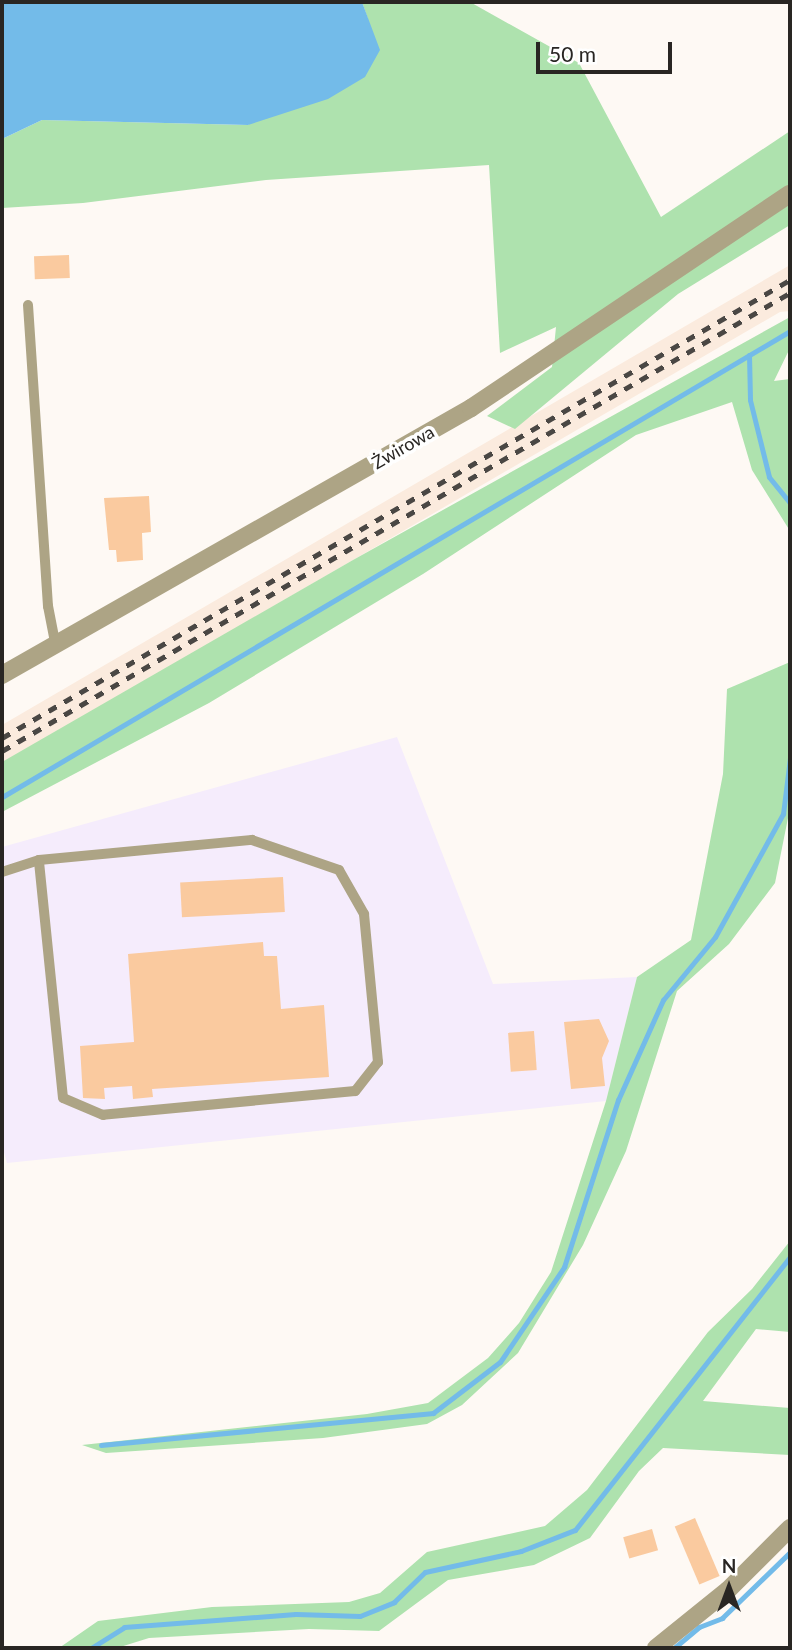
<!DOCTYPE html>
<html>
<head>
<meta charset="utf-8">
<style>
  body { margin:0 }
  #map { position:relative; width:792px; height:1650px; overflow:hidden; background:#fef9f4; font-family:Lato,sans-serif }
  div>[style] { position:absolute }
  .built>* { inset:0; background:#fbebde }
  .industrial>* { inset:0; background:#f5ecfc }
  .green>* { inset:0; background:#aee2ae }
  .water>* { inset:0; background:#73bbe9 }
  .stream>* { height:5px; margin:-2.5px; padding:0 2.5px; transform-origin:2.5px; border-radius:2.5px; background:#73bbe9 }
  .building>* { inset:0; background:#faca9f; transform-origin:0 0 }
  .lane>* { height:10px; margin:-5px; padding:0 5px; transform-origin:5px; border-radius:5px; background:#ada485 }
  .street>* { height:18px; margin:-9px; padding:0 9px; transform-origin:9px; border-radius:9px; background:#ada485 }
  .rail>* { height:5px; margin-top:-2.5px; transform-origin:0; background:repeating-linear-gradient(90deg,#4a4744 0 9px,transparent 0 18px) }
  span { translate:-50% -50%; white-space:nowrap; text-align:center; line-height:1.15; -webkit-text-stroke:7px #fff; paint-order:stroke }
  .street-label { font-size:18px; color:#292623 }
  .frame { position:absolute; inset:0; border:4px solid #292623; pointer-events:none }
  .north { position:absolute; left:694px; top:1552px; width:70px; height:70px; -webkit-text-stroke:5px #fff; paint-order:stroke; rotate:0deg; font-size:19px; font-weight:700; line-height:28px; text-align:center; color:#292623 }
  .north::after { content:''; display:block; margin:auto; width:24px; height:32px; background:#292623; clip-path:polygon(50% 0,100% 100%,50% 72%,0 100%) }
  .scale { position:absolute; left:536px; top:42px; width:136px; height:32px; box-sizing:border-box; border:4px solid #292623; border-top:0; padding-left:9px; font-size:21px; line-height:24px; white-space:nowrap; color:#292623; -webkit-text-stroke:5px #fff; paint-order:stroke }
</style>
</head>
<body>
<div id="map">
  <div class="built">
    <i style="clip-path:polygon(790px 265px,790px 311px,780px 312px,2px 764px,2px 725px)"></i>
  </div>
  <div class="industrial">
    <i style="clip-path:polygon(397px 737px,493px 984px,637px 977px,606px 1101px,7px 1163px,2px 1145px,2px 847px)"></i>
  </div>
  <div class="green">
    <i style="clip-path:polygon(362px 2px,470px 2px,579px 63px,661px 217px,790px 131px,790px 225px,678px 294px,515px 429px,487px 416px,552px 367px,556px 327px,500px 353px,489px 165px,266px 180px,83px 203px,2px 208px,2px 139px,42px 120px,248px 125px,368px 19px)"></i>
    <i style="clip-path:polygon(790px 317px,790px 348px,774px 381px,790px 379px,790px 531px,752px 470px,732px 402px,636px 435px,423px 574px,209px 703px,2px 812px,2px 762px,353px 560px)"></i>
    <i style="clip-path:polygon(790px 662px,790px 808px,775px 883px,729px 944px,677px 991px,626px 1151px,583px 1245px,518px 1353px,462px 1405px,427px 1424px,323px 1438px,106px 1453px,82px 1445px,367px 1414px,428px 1403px,488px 1358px,519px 1323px,551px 1272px,606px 1101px,637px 977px,691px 940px,723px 774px,727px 689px)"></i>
    <i style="clip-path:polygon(790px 1241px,790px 1332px,756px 1329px,703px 1401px,790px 1408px,790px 1455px,663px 1448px,639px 1471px,590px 1538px,534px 1565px,448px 1580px,379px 1631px,309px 1629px,149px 1638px,117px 1648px,59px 1648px,98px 1621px,212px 1607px,349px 1602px,380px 1593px,427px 1552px,545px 1526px,587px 1490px,708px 1332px,752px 1289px)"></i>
  </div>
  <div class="water">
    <i style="clip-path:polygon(2px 2px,362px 2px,380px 50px,365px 77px,328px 99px,248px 125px,42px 120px,2px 139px)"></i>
  </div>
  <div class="stream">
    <i style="left:749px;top:355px;width:45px;rotate:88.7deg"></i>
    <i style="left:750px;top:400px;width:79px;rotate:76.1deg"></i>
    <i style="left:769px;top:477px;width:33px;rotate:51deg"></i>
    <i style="left:2px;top:797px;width:915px;rotate:-30.6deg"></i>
    <i style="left:101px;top:1445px;width:334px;rotate:-5.5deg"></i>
    <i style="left:433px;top:1413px;width:84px;rotate:-37.3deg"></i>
    <i style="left:500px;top:1362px;width:115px;rotate:-56deg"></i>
    <i style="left:564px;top:1267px;width:176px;rotate:-72.1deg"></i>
    <i style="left:618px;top:1100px;width:110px;rotate:-65.8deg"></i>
    <i style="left:663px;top:1000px;width:82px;rotate:-50.5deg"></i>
    <i style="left:715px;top:937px;width:141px;rotate:-61.1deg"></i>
    <i style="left:783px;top:814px;width:56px;rotate:-82.9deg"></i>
    <i style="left:91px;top:1648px;width:39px;rotate:-32deg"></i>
    <i style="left:124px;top:1627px;width:172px;rotate:-4.3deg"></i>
    <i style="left:296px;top:1614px;width:64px;rotate:1.8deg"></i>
    <i style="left:360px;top:1616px;width:37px;rotate:-22deg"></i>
    <i style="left:394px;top:1602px;width:43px;rotate:-44.1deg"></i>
    <i style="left:425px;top:1572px;width:98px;rotate:-12.3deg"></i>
    <i style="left:521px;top:1551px;width:58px;rotate:-21.3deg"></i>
    <i style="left:575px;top:1530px;width:347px;rotate:-51.8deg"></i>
    <i style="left:674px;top:1648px;width:33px;rotate:-40deg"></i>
    <i style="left:699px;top:1627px;width:25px;rotate:-21deg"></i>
    <i style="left:722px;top:1618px;width:95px;rotate:-44.1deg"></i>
  </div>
  <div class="building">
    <i style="left:69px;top:255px;width:23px;height:35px;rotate:88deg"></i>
    <i style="clip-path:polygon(149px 496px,151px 532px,142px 533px,143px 560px,117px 562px,116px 550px,109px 550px,104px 498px)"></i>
    <i style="left:283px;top:877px;width:35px;height:103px;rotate:87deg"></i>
    <i style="clip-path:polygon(263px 942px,264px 956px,277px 956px,281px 1009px,324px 1005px,329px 1077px,152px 1089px,153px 1097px,133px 1099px,132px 1086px,104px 1088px,105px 1099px,83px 1098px,80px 1046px,134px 1042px,128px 954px)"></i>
    <i style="clip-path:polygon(599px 1019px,609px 1041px,602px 1058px,605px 1086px,571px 1089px,564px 1022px)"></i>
    <i style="left:534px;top:1031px;width:39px;height:26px;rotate:86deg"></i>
    <i style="left:695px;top:1518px;width:63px;height:22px;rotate:67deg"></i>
    <i style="left:652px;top:1529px;width:22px;height:30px;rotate:74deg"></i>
  </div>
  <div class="lane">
    <i style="left:28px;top:305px;width:302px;rotate:86.2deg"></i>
    <i style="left:48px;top:606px;width:42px;rotate:79deg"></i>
    <i style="left:2px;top:872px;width:39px;rotate:-18deg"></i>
    <i style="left:39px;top:860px;width:214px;rotate:-5.4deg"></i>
    <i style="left:252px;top:840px;width:92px;rotate:19deg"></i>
    <i style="left:339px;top:870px;width:51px;rotate:60.4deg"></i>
    <i style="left:364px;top:914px;width:149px;rotate:84.6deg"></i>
    <i style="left:378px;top:1062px;width:37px;rotate:128deg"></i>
    <i style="left:355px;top:1091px;width:253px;rotate:174.6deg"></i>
    <i style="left:103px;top:1115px;width:43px;rotate:-157deg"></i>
    <i style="left:63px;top:1098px;width:239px;rotate:-95.8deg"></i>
  </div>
  <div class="street">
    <i style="left:2px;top:675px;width:540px;rotate:-29.65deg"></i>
    <i style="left:471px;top:408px;width:384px;rotate:-33.9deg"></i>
    <i style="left:656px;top:1648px;width:92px;rotate:-38.9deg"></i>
    <i style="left:728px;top:1590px;width:88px;rotate:-45deg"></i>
  </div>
  <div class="rail">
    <i style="left:2px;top:738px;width:911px;rotate:-30.17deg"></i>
    <i style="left:2px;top:751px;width:911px;rotate:-30.17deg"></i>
  </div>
  <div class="street-label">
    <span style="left:403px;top:447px;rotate:-30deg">Żwirowa</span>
  </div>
  <div class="frame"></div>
  <div class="north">N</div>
  <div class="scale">50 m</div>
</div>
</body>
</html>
